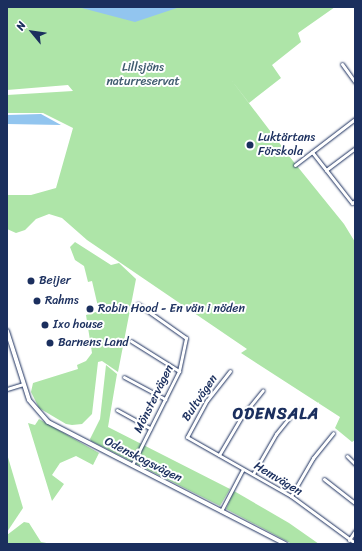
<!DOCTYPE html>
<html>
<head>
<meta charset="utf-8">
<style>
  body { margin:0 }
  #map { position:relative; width:362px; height:551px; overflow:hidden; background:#fff; font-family:Sriracha,sans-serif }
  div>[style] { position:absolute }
  .green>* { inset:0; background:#aee5a8 }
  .water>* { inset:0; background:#92c5ef }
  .roads { filter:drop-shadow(0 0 1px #1b2f5e) drop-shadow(0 0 1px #1b2f5e) }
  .street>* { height:3px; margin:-1.5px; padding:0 1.5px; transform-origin:1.5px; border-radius:1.5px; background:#fff }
  .secondary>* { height:4px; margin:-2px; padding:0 2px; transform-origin:2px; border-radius:2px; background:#fff }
  .dots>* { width:11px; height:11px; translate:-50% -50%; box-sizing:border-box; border:2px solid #fff; border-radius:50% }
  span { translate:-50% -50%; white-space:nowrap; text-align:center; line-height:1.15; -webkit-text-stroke:4px #fff; paint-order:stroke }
  .park-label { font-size:12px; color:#405c70 }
  .poi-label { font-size:12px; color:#1b2f5e }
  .left { translate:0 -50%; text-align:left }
  .street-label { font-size:12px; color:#1b2f5e }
  .district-label { font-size:16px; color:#1b2f5e; font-weight:700; letter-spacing:1px }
  .frame { position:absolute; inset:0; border:8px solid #1b2f5e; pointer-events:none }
  .north { position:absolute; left:12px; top:12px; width:40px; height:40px; -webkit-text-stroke:3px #fff; paint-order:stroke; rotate:299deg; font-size:11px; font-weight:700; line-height:16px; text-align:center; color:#1b2f5e }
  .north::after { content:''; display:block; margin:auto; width:14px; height:18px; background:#1b2f5e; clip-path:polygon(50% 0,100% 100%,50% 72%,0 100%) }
</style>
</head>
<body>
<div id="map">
  <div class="green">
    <i style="clip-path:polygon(7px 7px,335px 7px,298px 33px,301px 42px,272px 65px,281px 78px,249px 103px,229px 77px,293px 161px,344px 224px,355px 242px,355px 440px,352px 442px,335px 428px,340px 417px,241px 353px,247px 349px,87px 240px,62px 218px,49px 214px,36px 219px,25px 230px,16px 233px,7px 229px,7px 195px,31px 195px,56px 188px,73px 128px,43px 113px,7px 113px,7px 95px,73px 91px,68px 85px,7px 90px)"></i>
    <i style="clip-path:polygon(75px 242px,111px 265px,119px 263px,136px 279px,118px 372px,102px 361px,98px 362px,92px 414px,82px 424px,72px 425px,66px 424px,39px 408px,31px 392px,33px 383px,78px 369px,77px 365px,86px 361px,92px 353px,86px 315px,99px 311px,92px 281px,88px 282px,84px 266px,75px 260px,70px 247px)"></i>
    <i style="clip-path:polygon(106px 365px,117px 374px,108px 427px,230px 489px,220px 506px,91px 441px,90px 439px,100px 419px)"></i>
    <i style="clip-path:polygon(39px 419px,99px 453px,93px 465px,76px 456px,60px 463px,52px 475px,64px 484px,52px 501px,28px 423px,35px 425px)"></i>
    <i style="clip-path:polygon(7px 454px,23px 508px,7px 532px)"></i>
    <i style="clip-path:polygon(234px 491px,289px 523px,319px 544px,292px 544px,226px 509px)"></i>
    <i style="clip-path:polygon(24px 522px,29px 523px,41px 542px,52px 544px,7px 544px,7px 535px)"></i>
  </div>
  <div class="water">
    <i style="clip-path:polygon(78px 7px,180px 7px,135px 22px)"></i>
    <i style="clip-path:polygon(41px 114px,61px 125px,7px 124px,7px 115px)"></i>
  </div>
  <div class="roads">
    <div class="street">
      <i style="left:342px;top:64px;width:22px;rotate:54deg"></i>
      <i style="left:312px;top:152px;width:65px;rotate:51.9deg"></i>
      <i style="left:352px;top:203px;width:4px;rotate:-34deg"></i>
      <i style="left:295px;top:165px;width:76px;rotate:-37.5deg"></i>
      <i style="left:326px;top:170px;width:36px;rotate:-37deg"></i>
      <i style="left:131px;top:341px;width:57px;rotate:32deg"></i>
      <i style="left:230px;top:371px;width:37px;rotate:128deg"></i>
      <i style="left:207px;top:400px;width:42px;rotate:118.4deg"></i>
      <i style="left:187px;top:437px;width:120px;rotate:29.6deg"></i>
      <i style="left:291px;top:496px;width:79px;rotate:36.3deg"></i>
      <i style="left:124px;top:377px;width:47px;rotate:28.2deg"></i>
      <i style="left:7px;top:389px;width:17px;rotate:-17deg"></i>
      <i style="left:117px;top:410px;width:38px;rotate:29deg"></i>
      <i style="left:219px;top:455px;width:45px;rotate:-59.5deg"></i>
      <i style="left:242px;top:416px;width:33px;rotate:-51deg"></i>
      <i style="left:347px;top:456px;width:11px;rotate:45deg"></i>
      <i style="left:132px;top:465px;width:105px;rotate:-63.4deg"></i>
      <i style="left:179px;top:371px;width:34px;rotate:-78deg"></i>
      <i style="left:186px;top:338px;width:59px;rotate:-144.7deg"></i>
      <i style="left:253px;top:474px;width:46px;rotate:-60.1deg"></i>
      <i style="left:276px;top:434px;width:32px;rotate:-51deg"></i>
      <i style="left:324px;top:479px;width:39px;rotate:38deg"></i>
      <i style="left:291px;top:496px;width:44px;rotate:-59.9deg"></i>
      <i style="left:313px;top:458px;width:32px;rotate:-51deg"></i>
      <i style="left:221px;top:511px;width:47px;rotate:-62.4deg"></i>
      <i style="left:349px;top:540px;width:11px;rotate:-56deg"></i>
    </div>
    <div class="secondary">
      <i style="left:7px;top:331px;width:72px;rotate:72.3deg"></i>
      <i style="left:29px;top:400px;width:29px;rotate:49deg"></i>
      <i style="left:48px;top:422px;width:267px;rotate:27.2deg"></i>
    </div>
  </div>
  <div class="dots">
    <i style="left:250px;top:145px;background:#1b2f5e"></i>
    <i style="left:31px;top:281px;background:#1b2f5e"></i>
    <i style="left:37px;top:301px;background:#1b2f5e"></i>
    <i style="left:90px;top:309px;background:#1b2f5e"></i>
    <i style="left:45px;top:325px;background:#1b2f5e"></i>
    <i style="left:50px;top:343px;background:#1b2f5e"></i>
  </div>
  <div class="park-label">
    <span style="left:143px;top:75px">Lillsjöns<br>naturreservat</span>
  </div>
  <div class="poi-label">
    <span class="left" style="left:258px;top:145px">Luktärtans<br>Förskola</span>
    <span class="left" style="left:39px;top:281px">Beijer</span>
    <span class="left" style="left:45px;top:301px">Rahms</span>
    <span class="left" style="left:98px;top:309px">Robin Hood - En vän i nöden</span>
    <span class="left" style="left:53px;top:325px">Ixo house</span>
    <span class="left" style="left:58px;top:343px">Barnens Land</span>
  </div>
  <div class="street-label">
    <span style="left:200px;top:398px;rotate:-56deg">Bultvägen</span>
    <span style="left:154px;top:399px;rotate:-64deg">Mönstervägen</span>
    <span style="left:143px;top:460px;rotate:27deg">Odenskogsvägen</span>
    <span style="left:278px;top:479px;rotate:31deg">Hemvägen</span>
  </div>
  <div class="district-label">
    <span style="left:276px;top:414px">ODENSALA</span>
  </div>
  <div class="frame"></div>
  <div class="north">N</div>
</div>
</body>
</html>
